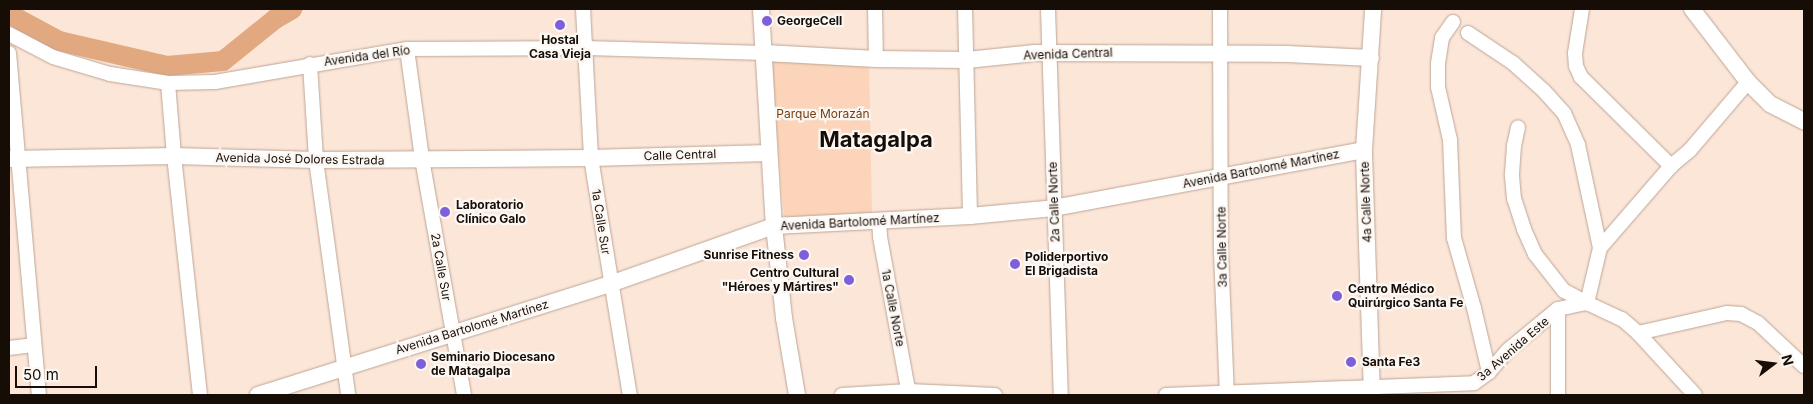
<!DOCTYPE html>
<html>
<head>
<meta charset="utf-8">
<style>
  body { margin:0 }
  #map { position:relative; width:1813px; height:404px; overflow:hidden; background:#fbe6d8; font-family:Inter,sans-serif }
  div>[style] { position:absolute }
  .green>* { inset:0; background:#fbd4b9 }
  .stream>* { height:3px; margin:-1.5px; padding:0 1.5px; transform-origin:1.5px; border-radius:1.5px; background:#e2a981 }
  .river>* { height:20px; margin:-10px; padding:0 10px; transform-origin:10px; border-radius:10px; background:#e2a981 }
  .roads { filter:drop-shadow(0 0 1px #bea594) drop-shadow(0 0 1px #bea594) }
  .minor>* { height:14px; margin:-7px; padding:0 7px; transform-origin:7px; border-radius:7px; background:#fff }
  .tertiary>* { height:16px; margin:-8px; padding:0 8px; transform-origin:8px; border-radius:8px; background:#fff }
  .dots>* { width:14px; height:14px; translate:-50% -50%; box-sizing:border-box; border:2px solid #fcf7f3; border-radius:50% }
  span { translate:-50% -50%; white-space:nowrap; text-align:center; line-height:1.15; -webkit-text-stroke:4.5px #fcf7f3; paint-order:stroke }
  .poi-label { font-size:12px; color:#160d07; font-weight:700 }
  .left { translate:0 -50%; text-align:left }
  .right { translate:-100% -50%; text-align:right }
  .street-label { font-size:12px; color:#160d07 }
  .park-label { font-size:12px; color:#733e10 }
  .town-label { font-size:22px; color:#160d07; font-weight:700 }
  .frame { position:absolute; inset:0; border:10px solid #160d07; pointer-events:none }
  .north { position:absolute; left:1748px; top:339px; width:50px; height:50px; -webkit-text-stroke:4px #fcf7f3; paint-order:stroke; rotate:75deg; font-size:14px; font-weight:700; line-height:20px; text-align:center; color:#160d07 }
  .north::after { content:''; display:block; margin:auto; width:18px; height:22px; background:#160d07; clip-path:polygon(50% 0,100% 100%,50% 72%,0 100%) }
  .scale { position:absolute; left:15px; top:366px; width:82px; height:22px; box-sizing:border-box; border:2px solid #160d07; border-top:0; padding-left:6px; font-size:15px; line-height:18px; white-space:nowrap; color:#160d07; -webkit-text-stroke:4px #fcf7f3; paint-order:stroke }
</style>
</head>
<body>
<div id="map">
  <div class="green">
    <i style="clip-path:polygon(771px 57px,869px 65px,872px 215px,784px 218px)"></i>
  </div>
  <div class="stream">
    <i style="left:167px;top:66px;width:9px;rotate:84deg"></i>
  </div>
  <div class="river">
    <i style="left:9px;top:14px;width:57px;rotate:28.4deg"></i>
    <i style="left:59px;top:41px;width:111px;rotate:13deg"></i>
    <i style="left:167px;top:66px;width:56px;rotate:-5.1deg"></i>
    <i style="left:223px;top:61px;width:67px;rotate:-38.9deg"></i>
    <i style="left:275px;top:19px;width:20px;rotate:-30deg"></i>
  </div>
  <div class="roads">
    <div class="minor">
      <i style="left:583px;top:9px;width:149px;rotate:86.9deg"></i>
      <i style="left:591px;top:158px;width:240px;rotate:80.7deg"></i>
      <i style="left:875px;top:9px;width:50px;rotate:88.9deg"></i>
      <i style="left:965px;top:9px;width:207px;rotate:88.6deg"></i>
      <i style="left:1048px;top:9px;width:386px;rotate:88.1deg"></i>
      <i style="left:1220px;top:9px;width:244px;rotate:89.8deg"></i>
      <i style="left:1221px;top:253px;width:142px;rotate:87.6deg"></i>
      <i style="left:1582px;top:9px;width:45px;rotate:99deg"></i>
      <i style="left:1575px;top:53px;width:13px;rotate:86deg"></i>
      <i style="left:1576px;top:66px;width:12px;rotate:66deg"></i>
      <i style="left:1581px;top:77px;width:127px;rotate:44.7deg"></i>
      <i style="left:1453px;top:22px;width:19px;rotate:125deg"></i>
      <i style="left:1442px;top:38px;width:26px;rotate:99deg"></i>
      <i style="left:1438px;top:64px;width:23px;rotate:90deg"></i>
      <i style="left:1438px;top:87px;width:54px;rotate:77.2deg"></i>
      <i style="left:1450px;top:140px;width:98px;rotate:87.7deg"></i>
      <i style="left:1454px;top:238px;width:73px;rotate:74.1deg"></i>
      <i style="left:1474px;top:308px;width:66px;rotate:76.8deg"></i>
      <i style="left:1468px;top:33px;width:54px;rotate:33.7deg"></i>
      <i style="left:1513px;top:63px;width:42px;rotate:42.1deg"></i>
      <i style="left:1544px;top:91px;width:30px;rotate:48deg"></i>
      <i style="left:1564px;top:113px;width:35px;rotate:66deg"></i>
      <i style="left:1578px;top:145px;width:105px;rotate:77.9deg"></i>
      <i style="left:1600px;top:248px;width:57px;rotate:103.3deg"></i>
      <i style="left:1587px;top:303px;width:26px;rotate:-152deg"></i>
      <i style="left:1564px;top:291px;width:47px;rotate:-128.1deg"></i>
      <i style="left:1535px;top:254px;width:27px;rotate:-114deg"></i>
      <i style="left:1524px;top:229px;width:32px;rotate:-108deg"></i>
      <i style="left:1514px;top:199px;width:25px;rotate:-95deg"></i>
      <i style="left:1512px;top:174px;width:28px;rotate:-86deg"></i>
      <i style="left:1514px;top:146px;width:19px;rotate:-78deg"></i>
      <i style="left:9px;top:34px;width:50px;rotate:27.6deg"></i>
      <i style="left:53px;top:57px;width:59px;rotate:16.6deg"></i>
      <i style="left:110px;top:74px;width:59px;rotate:8.8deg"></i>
      <i style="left:168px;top:83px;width:47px;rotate:-1.2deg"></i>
      <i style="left:215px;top:82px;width:195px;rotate:-9.8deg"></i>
      <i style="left:407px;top:49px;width:179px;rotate:-0.3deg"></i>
      <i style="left:586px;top:48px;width:179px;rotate:1.6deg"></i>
      <i style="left:407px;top:49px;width:111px;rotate:82.2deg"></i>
      <i style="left:422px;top:159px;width:240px;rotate:79.9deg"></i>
      <i style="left:9px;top:53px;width:343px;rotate:85deg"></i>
      <i style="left:310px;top:64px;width:96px;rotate:86.4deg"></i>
      <i style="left:316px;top:160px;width:237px;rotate:82.2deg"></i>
      <i style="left:168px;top:83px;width:73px;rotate:85.3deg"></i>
      <i style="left:174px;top:156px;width:240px;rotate:83.8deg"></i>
      <i style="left:879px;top:221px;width:16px;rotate:86deg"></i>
      <i style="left:880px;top:237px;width:161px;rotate:79.6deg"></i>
      <i style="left:1600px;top:248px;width:108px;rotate:-49.1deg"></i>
      <i style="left:1671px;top:166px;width:25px;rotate:-40deg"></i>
      <i style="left:1690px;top:150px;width:89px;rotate:-49.5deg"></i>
      <i style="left:1558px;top:309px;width:86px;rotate:90deg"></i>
      <i style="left:1638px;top:333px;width:91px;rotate:-12.7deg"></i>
      <i style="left:1727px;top:313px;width:14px;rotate:4deg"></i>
      <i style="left:1741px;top:314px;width:19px;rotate:28deg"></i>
      <i style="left:1758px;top:323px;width:63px;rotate:43.1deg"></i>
      <i style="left:9px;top:348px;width:24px;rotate:-7deg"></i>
      <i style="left:842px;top:395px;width:67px;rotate:-3.4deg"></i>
      <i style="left:909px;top:391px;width:86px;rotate:2.7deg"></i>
      <i style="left:1166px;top:395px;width:308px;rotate:-2.2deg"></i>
      <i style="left:1474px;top:383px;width:19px;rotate:-36deg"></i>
      <i style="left:1489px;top:372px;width:28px;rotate:-49deg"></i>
      <i style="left:1507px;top:351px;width:66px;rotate:-39.5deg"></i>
      <i style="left:1558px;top:309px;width:30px;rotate:-12deg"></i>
      <i style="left:1587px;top:303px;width:38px;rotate:25deg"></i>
      <i style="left:1622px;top:319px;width:21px;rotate:41deg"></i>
      <i style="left:1638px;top:333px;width:84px;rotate:47.4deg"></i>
    </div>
    <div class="tertiary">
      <i style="left:761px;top:9px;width:217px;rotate:86.6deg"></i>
      <i style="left:774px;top:226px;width:93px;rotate:83.8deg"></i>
      <i style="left:784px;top:318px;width:78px;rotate:80.4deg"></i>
      <i style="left:1692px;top:9px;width:92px;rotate:52.5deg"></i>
      <i style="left:1748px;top:82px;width:31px;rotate:45deg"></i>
      <i style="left:1770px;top:104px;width:38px;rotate:27deg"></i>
      <i style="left:765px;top:53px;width:111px;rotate:3.1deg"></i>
      <i style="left:876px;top:59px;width:91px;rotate:0.6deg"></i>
      <i style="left:967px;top:60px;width:68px;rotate:-5.9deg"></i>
      <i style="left:1035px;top:53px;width:252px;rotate:0.2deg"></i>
      <i style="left:1287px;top:54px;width:84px;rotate:2.7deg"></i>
      <i style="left:9px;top:159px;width:165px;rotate:-1deg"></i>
      <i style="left:174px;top:156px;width:142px;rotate:1.6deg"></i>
      <i style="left:316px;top:160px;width:275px;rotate:-0.4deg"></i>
      <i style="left:591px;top:158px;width:178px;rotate:-1.6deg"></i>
      <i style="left:258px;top:395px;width:369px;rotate:-17.5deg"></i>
      <i style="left:610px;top:284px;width:174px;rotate:-19.5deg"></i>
      <i style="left:774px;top:226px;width:196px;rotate:-2.9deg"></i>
      <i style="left:970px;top:216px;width:84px;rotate:-5.4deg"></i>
      <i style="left:1054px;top:208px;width:315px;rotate:-10.6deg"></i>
      <i style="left:1372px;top:395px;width:245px;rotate:-91.9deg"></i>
      <i style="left:1364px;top:150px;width:141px;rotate:-86.3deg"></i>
    </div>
  </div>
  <div class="dots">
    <i style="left:767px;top:21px;background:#7e5fda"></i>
    <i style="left:560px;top:25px;background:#7e5fda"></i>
    <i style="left:445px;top:212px;background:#7e5fda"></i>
    <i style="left:804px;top:255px;background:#7e5fda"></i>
    <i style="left:1015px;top:264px;background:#7e5fda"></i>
    <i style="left:849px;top:280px;background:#7e5fda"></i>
    <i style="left:1337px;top:296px;background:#7e5fda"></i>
    <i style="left:1351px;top:362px;background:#7e5fda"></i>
    <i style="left:421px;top:364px;background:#7e5fda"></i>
  </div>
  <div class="poi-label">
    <span class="left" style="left:777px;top:21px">GeorgeCell</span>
    <span style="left:560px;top:47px">Hostal<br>Casa Vieja</span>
    <span class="left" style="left:456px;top:212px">Laboratorio<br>Clínico Galo</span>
    <span class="right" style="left:794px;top:255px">Sunrise Fitness</span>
    <span class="left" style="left:1025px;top:264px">Poliderportivo<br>El Brigadista</span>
    <span class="right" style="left:839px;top:280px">Centro Cultural<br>"Héroes y Mártires"</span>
    <span class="left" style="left:1348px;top:296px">Centro Médico<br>Quirúrgico Santa Fe</span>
    <span class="left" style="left:431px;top:364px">Seminario Diocesano<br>de Matagalpa</span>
    <span class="left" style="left:1362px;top:362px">Santa Fe3</span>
  </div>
  <div class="street-label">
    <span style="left:1068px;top:54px;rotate:-2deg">Avenida Central</span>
    <span style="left:367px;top:56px;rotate:-8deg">Avenida del Río</span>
    <span style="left:680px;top:155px;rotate:-2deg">Calle Central</span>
    <span style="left:300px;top:159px;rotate:1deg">Avenida José Dolores Estrada</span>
    <span style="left:1261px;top:169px;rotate:-11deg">Avenida Bartolomé Martínez</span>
    <span style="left:1054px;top:202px;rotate:-92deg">2a Calle Norte</span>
    <span style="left:1366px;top:202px;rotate:-92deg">4a Calle Norte</span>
    <span style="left:601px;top:222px;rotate:81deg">1a Calle Sur</span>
    <span style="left:860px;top:222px;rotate:-3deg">Avenida Bartolomé Martínez</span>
    <span style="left:1222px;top:247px;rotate:-91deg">3a Calle Norte</span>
    <span style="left:441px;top:267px;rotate:80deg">2a Calle Sur</span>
    <span style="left:893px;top:308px;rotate:79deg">1a Calle Norte</span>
    <span style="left:472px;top:327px;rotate:-17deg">Avenida Bartolomé Martínez</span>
    <span style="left:1513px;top:349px;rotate:-41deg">3a Avenida Este</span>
  </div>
  <div class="park-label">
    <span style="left:823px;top:114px">Parque Morazán</span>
  </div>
  <div class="town-label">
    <span style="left:876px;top:140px">Matagalpa</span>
  </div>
  <div class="frame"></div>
  <div class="north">N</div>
  <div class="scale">50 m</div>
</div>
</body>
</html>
